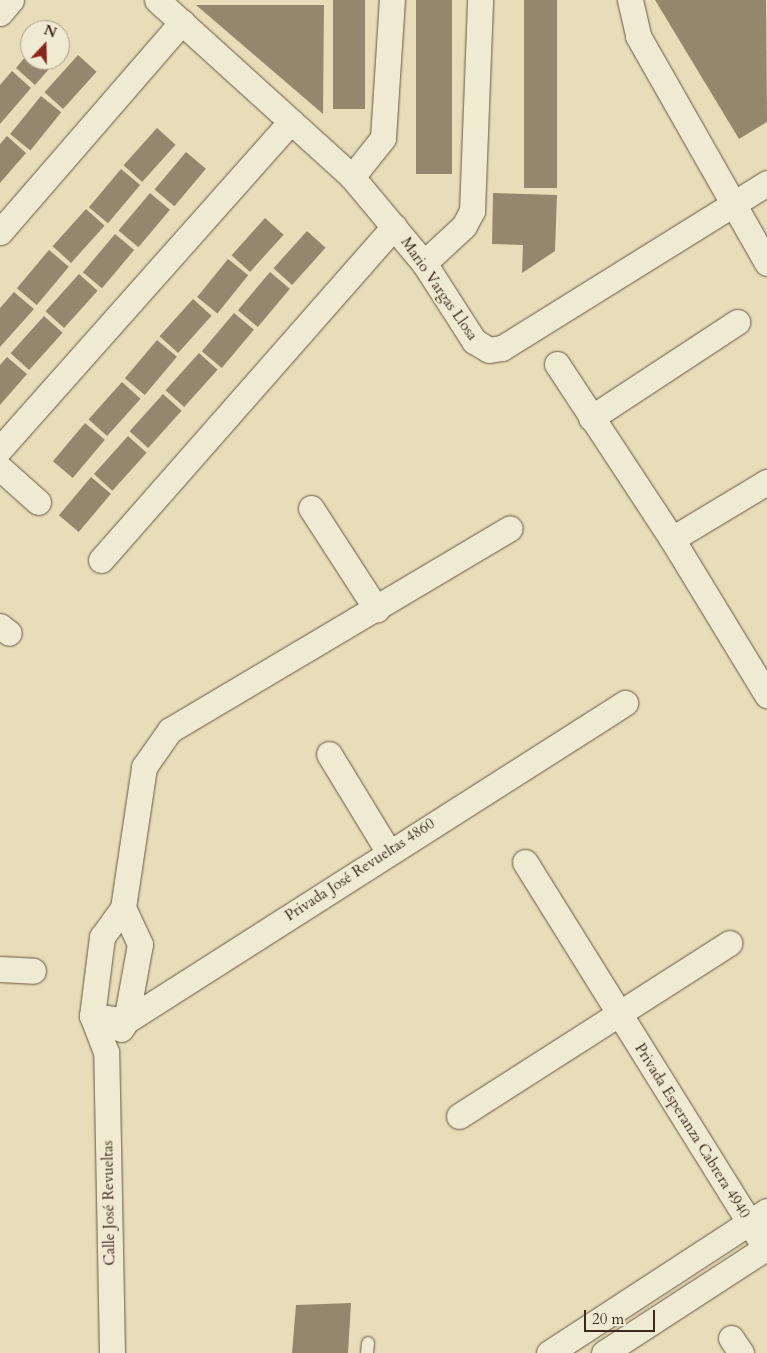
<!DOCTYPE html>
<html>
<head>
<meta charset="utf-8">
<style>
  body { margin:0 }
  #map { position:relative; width:767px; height:1353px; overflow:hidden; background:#e7deb9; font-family:Cardo,serif }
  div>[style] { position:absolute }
  .building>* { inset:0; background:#95876e; transform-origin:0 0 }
  .roads { filter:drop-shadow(0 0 1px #685643) drop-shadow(0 0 1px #685643) }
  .lane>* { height:12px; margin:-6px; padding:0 6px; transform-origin:6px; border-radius:6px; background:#efead2 }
  .street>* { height:25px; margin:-12.5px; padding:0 12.5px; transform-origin:12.5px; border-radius:12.5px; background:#efead2 }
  span { translate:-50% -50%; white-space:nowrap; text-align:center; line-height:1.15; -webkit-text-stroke:4px #efead2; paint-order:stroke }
  .street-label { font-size:15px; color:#3d281c }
  .north { position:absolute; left:20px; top:20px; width:50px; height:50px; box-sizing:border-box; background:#efead2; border:1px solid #a89c89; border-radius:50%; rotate:21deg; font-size:14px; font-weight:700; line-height:20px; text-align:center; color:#3d281c }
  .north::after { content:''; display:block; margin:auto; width:18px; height:22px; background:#8f2418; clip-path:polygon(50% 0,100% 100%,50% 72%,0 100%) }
  .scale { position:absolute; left:584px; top:1310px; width:71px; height:22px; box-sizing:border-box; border:2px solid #3d281c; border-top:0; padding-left:6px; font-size:15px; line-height:18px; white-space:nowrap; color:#3d281c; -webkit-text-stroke:4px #efead2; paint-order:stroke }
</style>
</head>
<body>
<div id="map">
  <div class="building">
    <i style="left:333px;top:0;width:32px;height:109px"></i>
    <i style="left:416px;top:0;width:36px;height:174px"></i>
    <i style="left:524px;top:0;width:33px;height:188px"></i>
    <i style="clip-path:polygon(655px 0,766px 0,767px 122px,739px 139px)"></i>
    <i style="clip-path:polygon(196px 5px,324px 5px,323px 114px)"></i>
    <i style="clip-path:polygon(30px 51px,30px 60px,57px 60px,35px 85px,16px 68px)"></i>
    <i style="left:78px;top:55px;width:25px;height:50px;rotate:42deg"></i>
    <i style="clip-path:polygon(12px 71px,31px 88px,0 124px,0 85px)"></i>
    <i style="left:41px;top:96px;width:26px;height:49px;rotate:39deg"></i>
    <i style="left:157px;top:128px;width:25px;height:50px;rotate:42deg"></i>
    <i style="clip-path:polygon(7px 136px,26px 153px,0 183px,0 144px)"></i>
    <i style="left:186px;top:152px;width:26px;height:49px;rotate:40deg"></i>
    <i style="left:121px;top:169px;width:25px;height:50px;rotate:40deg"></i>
    <i style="left:150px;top:193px;width:26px;height:49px;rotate:40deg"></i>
    <i style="clip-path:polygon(493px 193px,557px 195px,555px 251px,522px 273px,523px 245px,492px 244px)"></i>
    <i style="left:86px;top:209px;width:25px;height:50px;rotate:42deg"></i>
    <i style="left:265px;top:218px;width:25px;height:50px;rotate:42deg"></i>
    <i style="left:307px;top:231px;width:25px;height:50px;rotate:42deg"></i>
    <i style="left:115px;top:234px;width:25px;height:50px;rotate:40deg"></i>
    <i style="left:49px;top:250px;width:26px;height:50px;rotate:40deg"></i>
    <i style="left:228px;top:259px;width:26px;height:49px;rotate:39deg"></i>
    <i style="left:270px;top:272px;width:26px;height:50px;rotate:40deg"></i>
    <i style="left:79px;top:274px;width:25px;height:50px;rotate:42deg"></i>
    <i style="clip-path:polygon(14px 292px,34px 309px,0 347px,0 308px)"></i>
    <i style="left:193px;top:299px;width:25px;height:50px;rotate:42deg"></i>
    <i style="left:234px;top:313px;width:26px;height:50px;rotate:40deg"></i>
    <i style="left:44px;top:316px;width:25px;height:50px;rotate:42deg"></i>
    <i style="left:157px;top:340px;width:26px;height:50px;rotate:40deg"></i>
    <i style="left:199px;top:353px;width:25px;height:50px;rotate:42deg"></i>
    <i style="clip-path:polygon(7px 357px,27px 374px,0 405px,0 365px)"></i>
    <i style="left:122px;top:382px;width:25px;height:50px;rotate:42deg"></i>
    <i style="left:163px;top:394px;width:25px;height:50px;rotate:42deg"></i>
    <i style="left:85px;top:423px;width:26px;height:50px;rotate:40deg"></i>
    <i style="left:128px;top:436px;width:25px;height:51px;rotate:42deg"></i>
    <i style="left:91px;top:477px;width:26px;height:50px;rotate:40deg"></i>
    <i style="clip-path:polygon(351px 1303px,348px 1353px,292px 1353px,296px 1305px)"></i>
  </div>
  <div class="roads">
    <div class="lane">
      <i style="left:367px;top:1353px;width:10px;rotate:-84deg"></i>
    </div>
    <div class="street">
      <i style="left:157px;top:0;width:263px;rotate:42.2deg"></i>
      <i style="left:352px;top:177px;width:112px;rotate:50.1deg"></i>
      <i style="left:424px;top:263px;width:93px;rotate:57.3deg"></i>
      <i style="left:474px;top:341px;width:17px;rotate:31deg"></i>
      <i style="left:489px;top:350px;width:13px;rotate:-9deg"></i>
      <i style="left:502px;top:348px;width:312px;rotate:-31.9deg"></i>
      <i style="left:630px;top:0;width:37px;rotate:77deg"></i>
      <i style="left:638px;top:36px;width:261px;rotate:60.4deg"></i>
      <i style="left:0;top:13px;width:17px;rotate:-50deg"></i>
      <i style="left:352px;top:177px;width:50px;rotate:-51.5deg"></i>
      <i style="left:383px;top:138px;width:138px;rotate:-86.3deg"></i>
      <i style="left:0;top:232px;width:278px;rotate:-49.1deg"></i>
      <i style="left:424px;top:263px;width:54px;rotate:-42.8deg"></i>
      <i style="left:464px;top:226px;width:17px;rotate:-62deg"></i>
      <i style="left:472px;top:211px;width:211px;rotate:-87.8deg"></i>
      <i style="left:557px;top:364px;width:209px;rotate:56.7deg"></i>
      <i style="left:672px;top:539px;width:183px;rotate:58.7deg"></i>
      <i style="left:591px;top:418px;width:175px;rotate:-33.3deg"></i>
      <i style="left:0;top:449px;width:438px;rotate:-48.4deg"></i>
      <i style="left:0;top:468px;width:51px;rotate:41.8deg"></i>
      <i style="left:311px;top:508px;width:121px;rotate:57.1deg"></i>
      <i style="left:672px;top:539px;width:111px;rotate:-31deg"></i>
      <i style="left:101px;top:560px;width:444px;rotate:-48.7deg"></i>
      <i style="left:0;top:626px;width:11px;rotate:38deg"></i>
      <i style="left:329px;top:754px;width:114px;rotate:58.7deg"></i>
      <i style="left:525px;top:862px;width:455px;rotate:58.1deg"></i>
      <i style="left:0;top:969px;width:33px;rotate:3deg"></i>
      <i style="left:92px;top:1016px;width:34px;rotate:8deg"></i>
      <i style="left:126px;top:1021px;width:592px;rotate:-32.51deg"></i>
      <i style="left:121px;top:1029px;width:9px;rotate:-58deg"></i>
      <i style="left:126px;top:1021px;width:78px;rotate:-79.7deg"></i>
      <i style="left:140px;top:944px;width:40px;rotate:-115deg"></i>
      <i style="left:459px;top:1116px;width:321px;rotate:-32.6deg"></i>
      <i style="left:731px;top:1338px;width:18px;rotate:56deg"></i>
      <i style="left:112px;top:1353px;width:301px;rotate:-91.1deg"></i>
      <i style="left:106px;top:1052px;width:39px;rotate:-111deg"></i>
      <i style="left:92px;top:1016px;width:80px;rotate:-82.8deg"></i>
      <i style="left:102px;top:937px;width:36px;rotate:-54deg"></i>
      <i style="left:123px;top:908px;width:143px;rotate:-81.5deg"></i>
      <i style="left:144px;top:767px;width:45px;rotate:-54.9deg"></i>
      <i style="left:170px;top:730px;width:395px;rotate:-30.7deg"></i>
      <i style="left:549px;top:1353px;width:260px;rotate:-33.1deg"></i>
      <i style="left:604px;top:1353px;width:194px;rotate:-33deg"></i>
    </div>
  </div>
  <div class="street-label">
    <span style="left:439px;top:289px;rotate:55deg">Mario Vargas Llosa</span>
    <span style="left:360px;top:870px;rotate:-33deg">Privada José Revueltas 4860</span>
    <span style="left:692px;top:1131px;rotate:58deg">Privada Esperanza Cabrera 4940</span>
    <span style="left:109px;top:1203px;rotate:-91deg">Calle José Revueltas</span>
  </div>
  <div class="north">N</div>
  <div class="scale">20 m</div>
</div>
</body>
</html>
